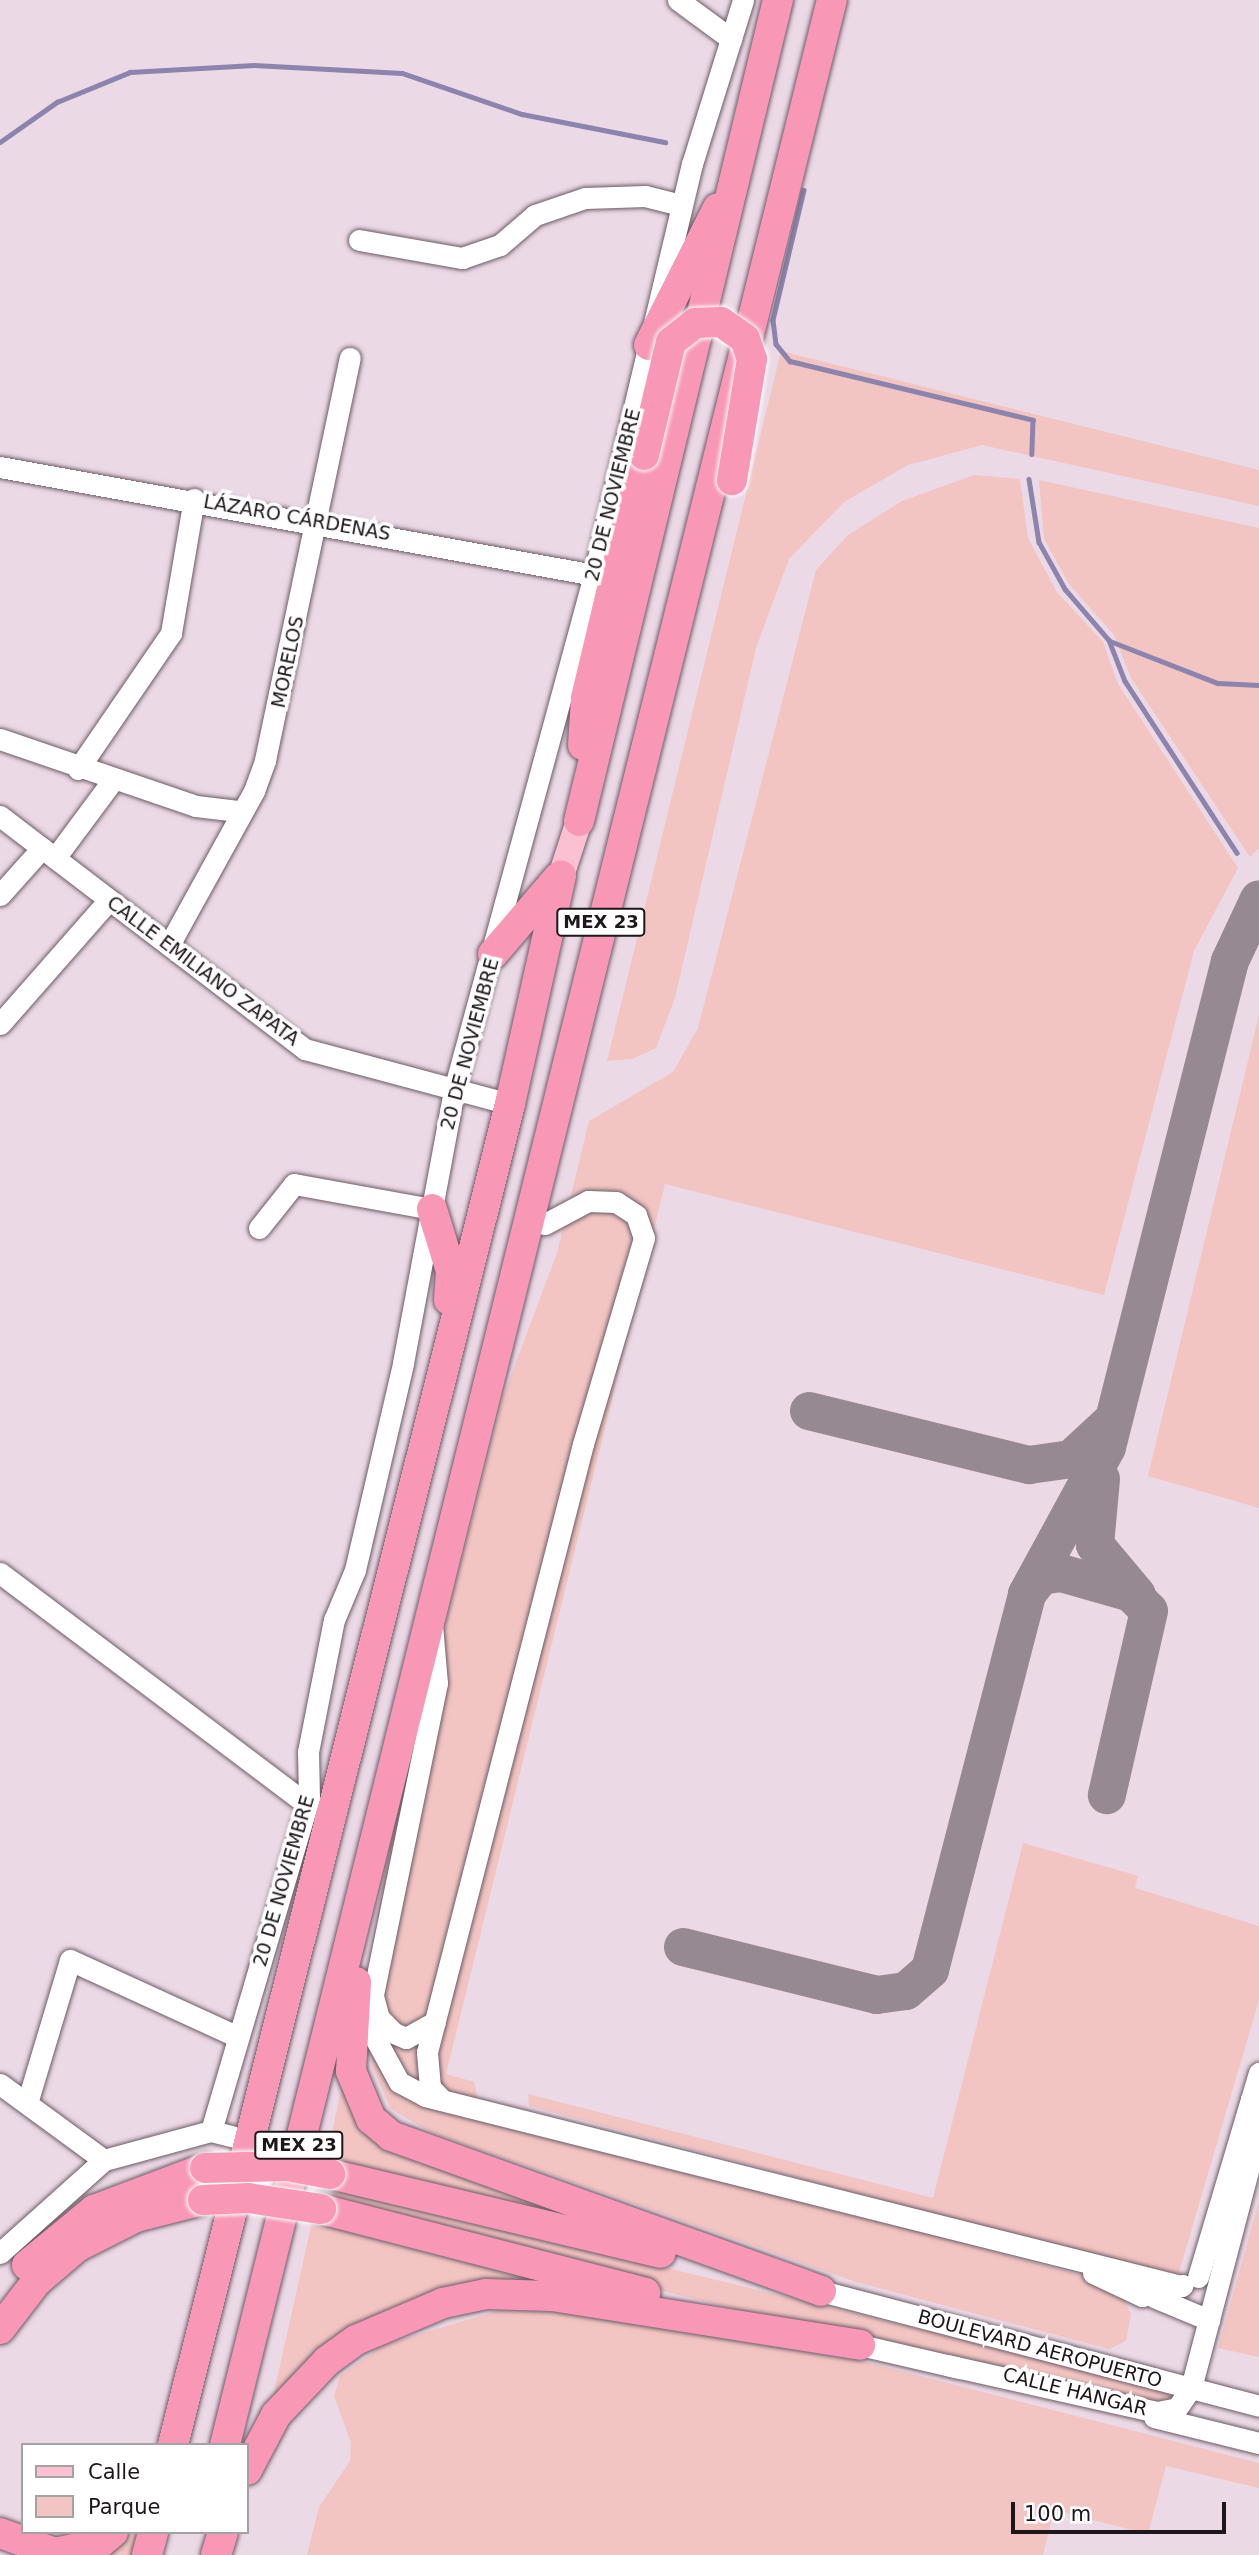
<!DOCTYPE html>
<html>
<head>
<meta charset="utf-8">
<style>
  body { margin:0 }
  #map { position:relative; width:1259px; height:2555px; overflow:hidden; background:#ebd9e5; font-family:"DejaVu Sans",sans-serif }
  div>[style] { position:absolute }
  .green>* { inset:0; background:#f2c5c2 }
  .stream>* { height:4.5px; margin:-2.25px; padding:0 2.25px; transform-origin:2.25px; border-radius:2.25px; background:#8c84ad }
  .taxiway>* { height:38px; margin:-19px; padding:0 19px; transform-origin:19px; border-radius:19px; background:#968992 }
  .roads { filter:drop-shadow(0 0 2px #6c5c67) drop-shadow(0 0 2px #6c5c67) }
  .minor>* { height:21px; margin:-10.5px; padding:0 10.5px; transform-origin:10.5px; border-radius:10.5px; background:#fff }
  .major>* { height:26px; margin:-13px; padding:0 13px; transform-origin:13px; border-radius:13px; background:#fbc1d3 }
  .highway>* { height:30px; margin:-15px; padding:0 15px; transform-origin:15px; border-radius:15px; background:#f897b6 }
  .bridges { filter:drop-shadow(0 0 2px #fff) drop-shadow(0 0 2px #fff) }
  .highway-bridge>* { height:30px; margin:-15px; padding:0 15px; transform-origin:15px; border-radius:15px; background:#f897b6 }
  span { translate:-50% -50%; white-space:nowrap; text-align:center; line-height:1.15; -webkit-text-stroke:7px #fff; paint-order:stroke }
  .shield-label span { padding:2px 5px; background:#fff; border:2px solid; border-radius:5px; -webkit-text-stroke-width:0 }
  .shield-label { font-size:18px; color:#1d171b; font-weight:700 }
  .street-label { font-size:19px; color:#1d171b }
  .legend { position:absolute; left:21px; top:2443px; width:228px; height:91px; box-sizing:border-box; background:#fff; border:2px solid #a5a2a4; margin:0; padding:9px 12px; list-style:none; font-size:21px; color:#1d171b }
  .legend li { display:flex; align-items:center; gap:14px; height:35px }
  .legend b { width:35px; border:2px solid #a5a2a4 }
  .scale { position:absolute; left:1011px; top:2502px; width:215px; height:32px; box-sizing:border-box; border:4px solid #1d171b; border-top:0; padding-left:9px; font-size:21px; line-height:24px; white-space:nowrap; color:#1d171b; -webkit-text-stroke:5px #fff; paint-order:stroke }
</style>
</head>
<body>
<div id="map">
  <div class="green">
    <i style="clip-path:polygon(781px 351px,1259px 470px,1259px 506px,982px 445px,908px 465px,844px 502px,789px 559px,756px 648px,675px 998px,656px 1048px,632px 1059px,607px 1061px)"></i>
    <i style="clip-path:polygon(974px 475px,1020px 479px,1028px 538px,1057px 592px,1103px 642px,1118px 684px,1238px 868px,1194px 951px,1104px 1295px,665px 1184px,446px 2074px,474px 2082px,479px 2104px,500px 2119px,1095px 2279px,1124px 2299px,1131px 2314px,1126px 2341px,1109px 2349px,856px 2282px,430px 2132px,391px 2109px,372px 2066px,370px 1962px,389px 1847px,503px 1397px,557px 1253px,589px 1121px,673px 1072px,698px 1028px,816px 570px,848px 535px,902px 501px)"></i>
    <i style="clip-path:polygon(1039px 480px,1259px 528px,1259px 848px,1250px 857px,1131px 678px,1114px 635px,1069px 584px,1044px 539px)"></i>
    <i style="clip-path:polygon(1259px 1015px,1259px 1508px,1148px 1476px)"></i>
    <i style="clip-path:polygon(1023px 1843px,1128px 1873px,1138px 1876px,1135px 1888px,1259px 1926px,1259px 2000px,1173px 2293px,1110px 2261px,529px 2106px,528px 2094px,933px 2198px)"></i>
    <i style="clip-path:polygon(344px 2076px,354px 2105px,692px 2256px,325px 2165px)"></i>
    <i style="clip-path:polygon(334px 2187px,1178px 2392px,1160px 2406px,965px 2358px,945px 2362px,329px 2207px)"></i>
    <i style="clip-path:polygon(1259px 2201px,1259px 2357px,1218px 2348px)"></i>
    <i style="clip-path:polygon(312px 2222px,325px 2224px,602px 2294px,487px 2285px,272px 2401px)"></i>
    <i style="clip-path:polygon(497px 2311px,564px 2312px,862px 2361px,1259px 2463px,1259px 2488px,1166px 2466px,1148px 2534px,1054px 2510px,1043px 2555px,307px 2555px,319px 2507px,350px 2461px,351px 2443px,334px 2396px,340px 2376px,383px 2345px)"></i>
    <i style="clip-path:polygon(131px 2532px,142px 2532px,136px 2555px,86px 2555px,111px 2548px)"></i>
  </div>
  <div class="stream">
    <i style="left:0;top:142px;width:70px;rotate:-35.1deg"></i>
    <i style="left:57px;top:102px;width:79px;rotate:-22.3deg"></i>
    <i style="left:130px;top:72px;width:124px;rotate:-3.2deg"></i>
    <i style="left:254px;top:65px;width:148px;rotate:3.1deg"></i>
    <i style="left:402px;top:73px;width:127px;rotate:18.9deg"></i>
    <i style="left:522px;top:114px;width:146px;rotate:11.1deg"></i>
    <i style="left:804px;top:190px;width:134px;rotate:103.4deg"></i>
    <i style="left:773px;top:320px;width:24px;rotate:83deg"></i>
    <i style="left:776px;top:344px;width:22px;rotate:51deg"></i>
    <i style="left:790px;top:361px;width:250px;rotate:13.6deg"></i>
    <i style="left:1033px;top:420px;width:34px;rotate:92deg"></i>
    <i style="left:1029px;top:479px;width:64px;rotate:81deg"></i>
    <i style="left:1039px;top:542px;width:54px;rotate:61deg"></i>
    <i style="left:1065px;top:589px;width:67px;rotate:49.2deg"></i>
    <i style="left:1109px;top:640px;width:44px;rotate:68.7deg"></i>
    <i style="left:1125px;top:681px;width:205px;rotate:56.9deg"></i>
    <i style="left:1110px;top:641px;width:116px;rotate:21.3deg"></i>
    <i style="left:1218px;top:683px;width:41px;rotate:2.8deg"></i>
  </div>
  <div class="taxiway">
    <i style="left:809px;top:1411px;width:227px;rotate:13.8deg"></i>
    <i style="left:1029px;top:1465px;width:42px;rotate:-8.1deg"></i>
    <i style="left:1071px;top:1459px;width:53px;rotate:-42.7deg"></i>
    <i style="left:1101px;top:1479px;width:66px;rotate:95.2deg"></i>
    <i style="left:1095px;top:1545px;width:65px;rotate:50deg"></i>
    <i style="left:1027px;top:1594px;width:23px;rotate:-52deg"></i>
    <i style="left:1041px;top:1576px;width:20px;rotate:-9deg"></i>
    <i style="left:1061px;top:1573px;width:73px;rotate:15.9deg"></i>
    <i style="left:1131px;top:1593px;width:25px;rotate:45deg"></i>
    <i style="left:1149px;top:1611px;width:189px;rotate:102.9deg"></i>
    <i style="left:683px;top:1947px;width:200px;rotate:13.9deg"></i>
    <i style="left:877px;top:1995px;width:29px;rotate:-8deg"></i>
    <i style="left:906px;top:1991px;width:32px;rotate:-41deg"></i>
    <i style="left:930px;top:1970px;width:388px;rotate:-75.5deg"></i>
    <i style="left:1027px;top:1594px;width:167px;rotate:-61.4deg"></i>
    <i style="left:1107px;top:1447px;width:501px;rotate:-75.8deg"></i>
    <i style="left:1230px;top:961px;width:68px;rotate:-64.9deg"></i>
  </div>
  <div class="roads">
    <div class="minor">
      <i style="left:678px;top:0;width:66px;rotate:36.3deg"></i>
      <i style="left:359px;top:240px;width:105px;rotate:9.9deg"></i>
      <i style="left:462px;top:258px;width:40px;rotate:-18.9deg"></i>
      <i style="left:500px;top:245px;width:46px;rotate:-40.6deg"></i>
      <i style="left:535px;top:215px;width:53px;rotate:-18.8deg"></i>
      <i style="left:585px;top:198px;width:60px;rotate:-1.9deg"></i>
      <i style="left:645px;top:196px;width:38px;rotate:14deg"></i>
      <i style="left:0;top:467px;width:604px;rotate:10.3deg"></i>
      <i style="left:0;top:739px;width:207px;rotate:18.9deg"></i>
      <i style="left:196px;top:806px;width:42px;rotate:6.8deg"></i>
      <i style="left:78px;top:769px;width:165px;rotate:-55.6deg"></i>
      <i style="left:171px;top:633px;width:136px;rotate:-80.3deg"></i>
      <i style="left:0;top:816px;width:384px;rotate:37.4deg"></i>
      <i style="left:305px;top:1049px;width:212px;rotate:15deg"></i>
      <i style="left:55px;top:858px;width:97px;rotate:-53.4deg"></i>
      <i style="left:0;top:895px;width:63px;rotate:-48.2deg"></i>
      <i style="left:169px;top:945px;width:176px;rotate:-61.1deg"></i>
      <i style="left:254px;top:791px;width:33px;rotate:-70deg"></i>
      <i style="left:265px;top:760px;width:411px;rotate:-78.1deg"></i>
      <i style="left:0;top:1024px;width:165px;rotate:-48.7deg"></i>
      <i style="left:259px;top:1228px;width:56px;rotate:-51.5deg"></i>
      <i style="left:294px;top:1184px;width:140px;rotate:10.3deg"></i>
      <i style="left:0;top:1573px;width:384px;rotate:37deg"></i>
      <i style="left:432px;top:1625px;width:58px;rotate:85.1deg"></i>
      <i style="left:437px;top:1683px;width:319px;rotate:101.6deg"></i>
      <i style="left:373px;top:1996px;width:23px;rotate:75deg"></i>
      <i style="left:379px;top:2018px;width:21px;rotate:45deg"></i>
      <i style="left:394px;top:2033px;width:13px;rotate:23deg"></i>
      <i style="left:406px;top:2038px;width:33px;rotate:-29deg"></i>
      <i style="left:357px;top:2005px;width:88px;rotate:61.4deg"></i>
      <i style="left:399px;top:2082px;width:30px;rotate:28deg"></i>
      <i style="left:425px;top:2096px;width:780px;rotate:14.11deg"></i>
      <i style="left:0;top:2084px;width:129px;rotate:36.2deg"></i>
      <i style="left:28px;top:2100px;width:146px;rotate:-73.3deg"></i>
      <i style="left:70px;top:1960px;width:185px;rotate:24.6deg"></i>
      <i style="left:442px;top:2100px;width:18px;rotate:-133deg"></i>
      <i style="left:430px;top:2087px;width:35px;rotate:-95deg"></i>
      <i style="left:427px;top:2052px;width:628px;rotate:-75.61deg"></i>
      <i style="left:583px;top:1444px;width:215px;rotate:-73.5deg"></i>
      <i style="left:644px;top:1238px;width:24px;rotate:-109deg"></i>
      <i style="left:636px;top:1215px;width:24px;rotate:-147deg"></i>
      <i style="left:616px;top:1202px;width:28px;rotate:-178deg"></i>
      <i style="left:588px;top:1201px;width:49px;rotate:151.9deg"></i>
      <i style="left:211px;top:2131px;width:347px;rotate:-73.6deg"></i>
      <i style="left:309px;top:1798px;width:46px;rotate:-91.2deg"></i>
      <i style="left:308px;top:1752px;width:135px;rotate:-78.9deg"></i>
      <i style="left:334px;top:1620px;width:54px;rotate:-67.2deg"></i>
      <i style="left:355px;top:1570px;width:212px;rotate:-76.9deg"></i>
      <i style="left:403px;top:1363px;width:278px;rotate:-79.4deg"></i>
      <i style="left:454px;top:1090px;width:534px;rotate:-74.79deg"></i>
      <i style="left:594px;top:575px;width:423px;rotate:-76.6deg"></i>
      <i style="left:692px;top:164px;width:172px;rotate:-72.7deg"></i>
      <i style="left:0;top:2253px;width:140px;rotate:-41.8deg"></i>
      <i style="left:104px;top:2160px;width:111px;rotate:-15.2deg"></i>
      <i style="left:211px;top:2131px;width:38px;rotate:14deg"></i>
      <i style="left:1093px;top:2273px;width:54px;rotate:25.1deg"></i>
      <i style="left:1142px;top:2296px;width:42px;rotate:-15deg"></i>
      <i style="left:1198px;top:2277px;width:213px;rotate:-73.4deg"></i>
      <i style="left:821px;top:2291px;width:453px;rotate:14.7deg"></i>
      <i style="left:1154px;top:2297px;width:60px;rotate:22.7deg"></i>
      <i style="left:860px;top:2345px;width:103px;rotate:13deg"></i>
      <i style="left:947px;top:2365px;width:215px;rotate:12.6deg"></i>
      <i style="left:1157px;top:2412px;width:20px;rotate:-11deg"></i>
      <i style="left:1177px;top:2408px;width:24px;rotate:-55deg"></i>
      <i style="left:1191px;top:2388px;width:244px;rotate:-75.3deg"></i>
      <i style="left:1253px;top:2152px;width:53px;rotate:-92.2deg"></i>
      <i style="left:1154px;top:2417px;width:108px;rotate:13.9deg"></i>
    </div>
    <div class="major">
      <i style="left:561px;top:876px;width:58px;rotate:-71.9deg"></i>
    </div>
    <div class="highway">
      <i style="left:649px;top:345px;width:153px;rotate:-63.3deg"></i>
      <i style="left:583px;top:745px;width:47px;rotate:-86.3deg"></i>
      <i style="left:586px;top:698px;width:250px;rotate:-76.6deg"></i>
      <i style="left:579px;top:821px;width:845px;rotate:-76.38deg"></i>
      <i style="left:493px;top:954px;width:100px;rotate:-49.5deg"></i>
      <i style="left:432px;top:1209px;width:65px;rotate:73deg"></i>
      <i style="left:451px;top:1271px;width:29px;rotate:94deg"></i>
      <i style="left:356px;top:1982px;width:89px;rotate:93.2deg"></i>
      <i style="left:351px;top:2071px;width:52px;rotate:67.4deg"></i>
      <i style="left:371px;top:2119px;width:26px;rotate:40deg"></i>
      <i style="left:391px;top:2136px;width:457px;rotate:19.8deg"></i>
      <i style="left:330px;top:2174px;width:340px;rotate:13.4deg"></i>
      <i style="left:321px;top:2209px;width:335px;rotate:14.5deg"></i>
      <i style="left:27px;top:2265px;width:87px;rotate:-39.4deg"></i>
      <i style="left:94px;top:2210px;width:119px;rotate:-20.7deg"></i>
      <i style="left:0;top:2329px;width:61px;rotate:-52.4deg"></i>
      <i style="left:37px;top:2281px;width:52px;rotate:-40.4deg"></i>
      <i style="left:77px;top:2247px;width:66px;rotate:-27deg"></i>
      <i style="left:136px;top:2217px;width:69px;rotate:-14.2deg"></i>
      <i style="left:173px;top:2445px;width:1383px;rotate:-75.89deg"></i>
      <i style="left:510px;top:1104px;width:234px;rotate:-77.4deg"></i>
      <i style="left:225px;top:2445px;width:2519px;rotate:-76.06deg"></i>
      <i style="left:247px;top:2470px;width:62px;rotate:-62.2deg"></i>
      <i style="left:276px;top:2415px;width:74px;rotate:-46.6deg"></i>
      <i style="left:327px;top:2361px;width:36px;rotate:-36deg"></i>
      <i style="left:356px;top:2340px;width:95px;rotate:-23deg"></i>
      <i style="left:443px;top:2303px;width:44px;rotate:-11.8deg"></i>
      <i style="left:486px;top:2294px;width:66px;rotate:1.7deg"></i>
      <i style="left:552px;top:2296px;width:312px;rotate:9deg"></i>
      <i style="left:0;top:2533px;width:59px;rotate:20deg"></i>
      <i style="left:55px;top:2553px;width:46px;rotate:-12.5deg"></i>
      <i style="left:100px;top:2543px;width:17px;rotate:-40deg"></i>
      <i style="left:147px;top:2555px;width:24px;rotate:-75deg"></i>
      <i style="left:216px;top:2555px;width:24px;rotate:-73deg"></i>
    </div>
  </div>
  <div class="bridges">
    <div class="highway-bridge">
      <i style="left:644px;top:455px;width:116px;rotate:-76.6deg"></i>
      <i style="left:671px;top:342px;width:31px;rotate:-38deg"></i>
      <i style="left:695px;top:323px;width:26px;rotate:-2deg"></i>
      <i style="left:721px;top:322px;width:29px;rotate:35deg"></i>
      <i style="left:745px;top:339px;width:21px;rotate:71deg"></i>
      <i style="left:752px;top:359px;width:123px;rotate:99.4deg"></i>
      <i style="left:205px;top:2168px;width:82px;rotate:-1.4deg"></i>
      <i style="left:287px;top:2166px;width:44px;rotate:10.5deg"></i>
      <i style="left:203px;top:2200px;width:45px;rotate:-2.5deg"></i>
      <i style="left:248px;top:2198px;width:74px;rotate:8.6deg"></i>
    </div>
  </div>
  <div class="shield-label">
    <span style="left:601px;top:922px">MEX 23</span>
    <span style="left:299px;top:2145px">MEX 23</span>
  </div>
  <div class="street-label">
    <span style="left:613px;top:495px;rotate:-76deg">20 DE NOVIEMBRE</span>
    <span style="left:297px;top:518px;rotate:10deg">LÁZARO CÁRDENAS</span>
    <span style="left:288px;top:662px;rotate:-78deg">MORELOS</span>
    <span style="left:203px;top:971px;rotate:37deg">CALLE EMILIANO ZAPATA</span>
    <span style="left:470px;top:1044px;rotate:-75deg">20 DE NOVIEMBRE</span>
    <span style="left:284px;top:1881px;rotate:-74deg">20 DE NOVIEMBRE</span>
    <span style="left:1040px;top:2349px;rotate:15deg">BOULEVARD AEROPUERTO</span>
    <span style="left:1075px;top:2392px;rotate:14deg">CALLE HANGAR</span>
  </div>
  <ul class="legend">
  <li><b style="height:9px;background:#fbc1d3"></b>Calle</li>
  <li><b style="height:19px;background:#f2c5c2"></b>Parque</li>
  </ul>
  <div class="scale">100 m</div>
</div>
</body>
</html>
